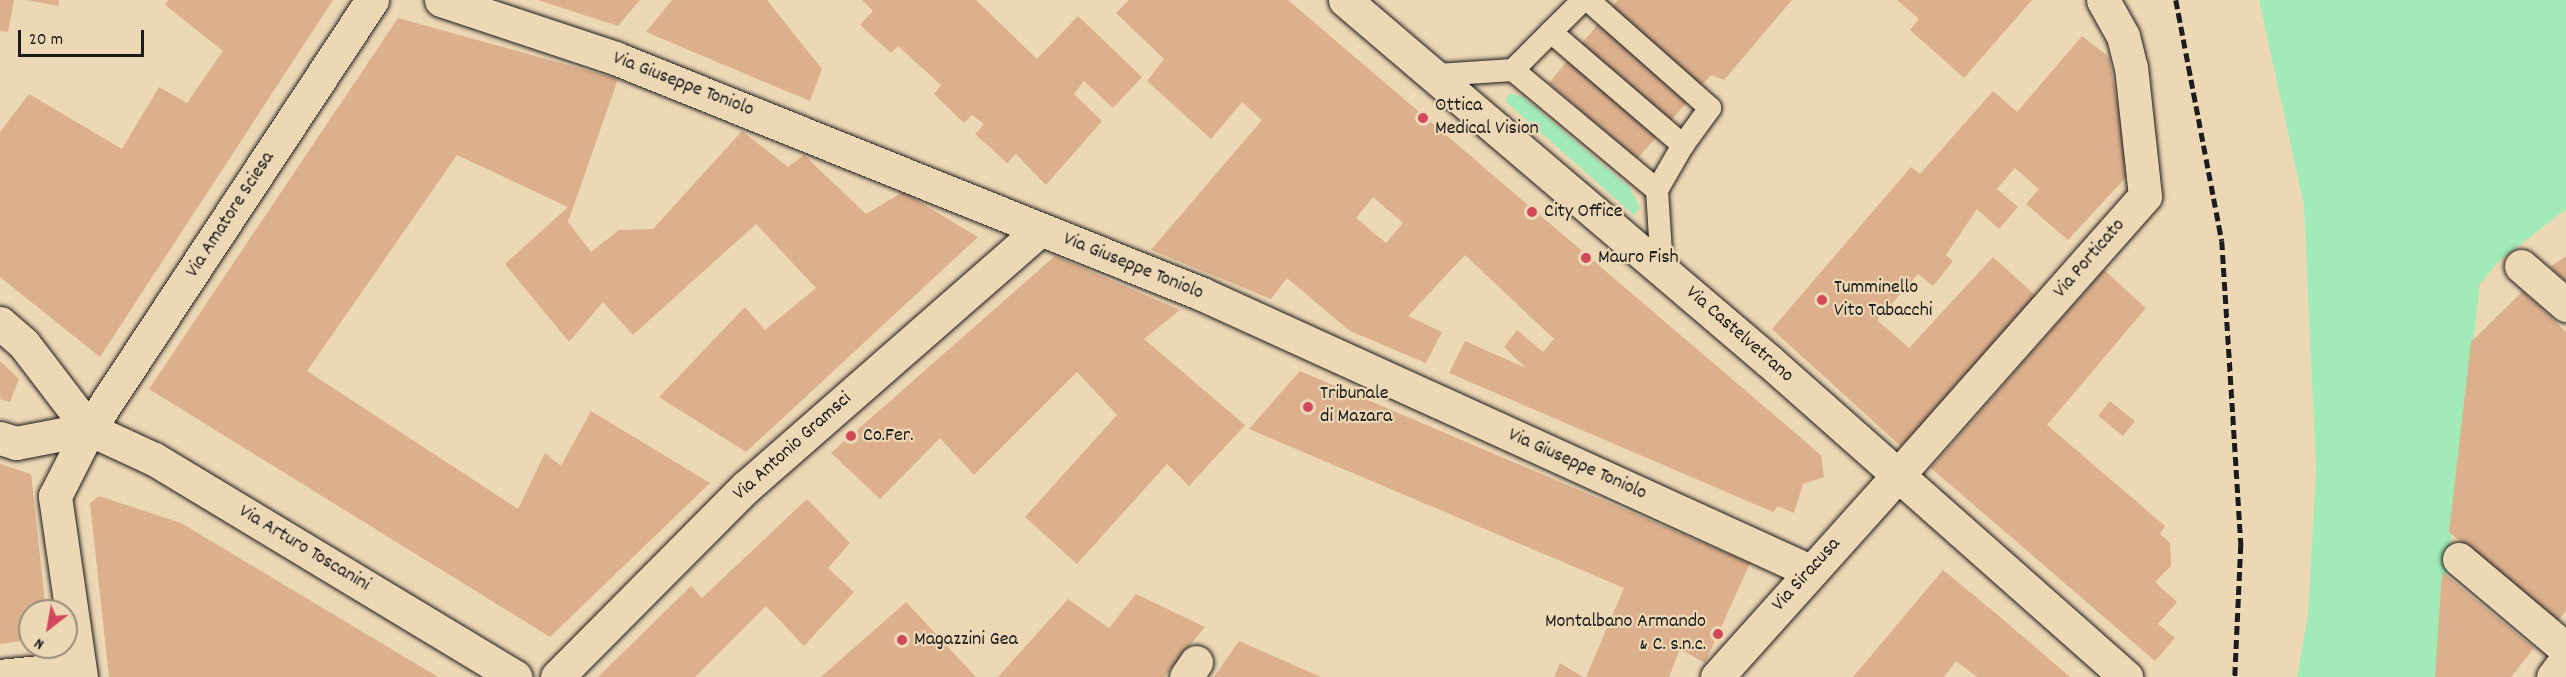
<!DOCTYPE html>
<html>
<head>
<meta charset="utf-8">
<style>
  body { margin:0 }
  #map { position:relative; width:2566px; height:677px; overflow:hidden; background:#edd8b6; font-family:Dekko,sans-serif }
  div>[style] { position:absolute }
  .green>* { inset:0; background:#a2eab7 }
  .building>* { inset:0; background:#dcb08d; transform-origin:0 0 }
  .roads { filter:drop-shadow(0 0 2px #1c1c1c) drop-shadow(0 0 2px #1c1c1c) }
  .service>* { height:22px; margin:-11px; padding:0 11px; transform-origin:11px; border-radius:11px; background:#edd8b6 }
  .minor>* { height:33px; margin:-16.5px; padding:0 16.5px; transform-origin:16.5px; border-radius:16.5px; background:#edd8b6 }
  .tertiary>* { height:33px; margin:-16.5px; padding:0 16.5px; transform-origin:16.5px; border-radius:16.5px; background:#edd8b6 }
  .secondary>* { height:33px; margin:-16.5px; padding:0 16.5px; transform-origin:16.5px; border-radius:16.5px; background:#edd8b6 }
  .rail>* { height:4.5px; margin-top:-2.25px; transform-origin:0; background:repeating-linear-gradient(90deg,#1c1c1c 0 9px,transparent 0 13.5px) }
  .dots>* { width:16px; height:16px; translate:-50% -50%; box-sizing:border-box; border:3px solid #edd8b6; border-radius:50% }
  span { translate:-50% -50%; white-space:nowrap; text-align:center; line-height:1.15; -webkit-text-stroke:4.5px #edd8b6; paint-order:stroke }
  .street-label { font-size:20px; color:#1c1c1c }
  .poi-label { font-size:20px; color:#1c1c1c }
  .left { translate:0 -50%; text-align:left }
  .right { translate:-100% -50%; text-align:right }
  .north { position:absolute; left:18px; top:599px; width:60px; height:60px; box-sizing:border-box; background:#edd8b6; border:2px solid #998d78; border-radius:50%; rotate:211deg; font-size:16px; font-weight:700; line-height:24px; text-align:center; color:#1c1c1c }
  .north::after { content:''; display:block; margin:auto; width:21px; height:27px; background:#d1495b; clip-path:polygon(50% 0,100% 100%,50% 72%,0 100%) }
  .scale { position:absolute; left:18px; top:30px; width:126px; height:27px; box-sizing:border-box; border:3px solid #1c1c1c; border-top:0; padding-left:8px; font-size:18px; line-height:21px; white-space:nowrap; color:#1c1c1c; -webkit-text-stroke:4px #edd8b6; paint-order:stroke }
</style>
</head>
<body>
<div id="map">
  <div class="green">
    <i style="clip-path:polygon(2259px 0,2566px 0,2566px 209px,2498px 262px,2480px 284px,2435px 677px,2297px 677px,2308px 616px,2316px 470px,2304px 205px)"></i>
    <i style="clip-path:polygon(1510px 93px,1523px 97px,1630px 188px,1640px 208px,1634px 215px,1505px 101px)"></i>
  </div>
  <div class="building">
    <i style="clip-path:polygon(0 0,14px 0,8px 32px,0 31px)"></i>
    <i style="clip-path:polygon(27px 0,59px 0,58px 6px)"></i>
    <i style="clip-path:polygon(168px 0,333px 0,100px 357px,0 277px,0 132px,29px 94px,122px 149px,159px 87px,187px 103px,223px 51px,165px 5px)"></i>
    <i style="clip-path:polygon(538px 0,640px 0,618px 26px)"></i>
    <i style="clip-path:polygon(672px 0,767px 0,822px 69px,810px 101px,646px 32px)"></i>
    <i style="clip-path:polygon(862px 0,976px 0,1037px 59px,1078px 16px,1142px 77px,1113px 108px,1084px 81px,1074px 94px,1102px 121px,1046px 185px,1016px 154px,1007px 163px,975px 134px,984px 124px,972px 115px,964px 123px,934px 94px,941px 85px,898px 46px,891px 53px,860px 25px,873px 11px)"></i>
    <i style="clip-path:polygon(evenodd,1129px 0,1288px 0,1821px 455px,1824px 477px,1803px 484px,1794px 513px,1778px 506px,1773px 512px,1449px 373px,1465px 341px,1526px 368px,1504px 347px,1517px 330px,1543px 352px,1554px 339px,1465px 255px,1408px 316px,1442px 332px,1426px 363px,1350px 331px,1287px 278px,1271px 299px,1151px 250px,1262px 120px,1242px 102px,1211px 139px,1147px 81px,1164px 59px,1116px 13px,1129px 0,1373px 197px,1403px 223px,1386px 243px,1356px 218px,1373px 197px)"></i>
    <i style="clip-path:polygon(1618px 0,1792px 0,1724px 80px,1711px 75px,1637px 159px,1549px 83px)"></i>
    <i style="clip-path:polygon(1897px 0,2032px 0,1964px 78px,1910px 30px,1919px 19px)"></i>
    <i style="clip-path:polygon(398px 18px,618px 79px,568px 222px,591px 252px,619px 230px,653px 229px,742px 131px,788px 167px,804px 155px,866px 214px,903px 192px,978px 237px,746px 452px,659px 397px,745px 307px,765px 330px,816px 288px,756px 224px,633px 335px,603px 302px,569px 342px,505px 264px,568px 207px,457px 155px,307px 371px,518px 509px,545px 453px,561px 466px,591px 411px,710px 483px,550px 637px,149px 389px)"></i>
    <i style="clip-path:polygon(2082px 36px,2109px 57px,2130px 173px,2068px 240px,2026px 204px,2039px 189px,2015px 168px,1997px 189px,2018px 207px,1999px 229px,1977px 209px,1946px 255px,1953px 261px,1933px 286px,1918px 274px,1877px 320px,1909px 348px,1993px 257px,2038px 298px,1907px 452px,1772px 329px,1911px 167px,1920px 174px,1993px 91px,2017px 112px)"></i>
    <i style="clip-path:polygon(1055px 256px,1180px 310px,1144px 339px,1245px 425px,1189px 486px,1167px 464px,1077px 564px,1025px 517px,1117px 415px,1077px 372px,974px 475px,940px 438px,880px 499px,831px 453px)"></i>
    <i style="clip-path:polygon(2566px 256px,2566px 281px,2550px 267px)"></i>
    <i style="clip-path:polygon(2104px 270px,2146px 308px,2047px 425px,2165px 526px,2160px 534px,2170px 543px,2171px 566px,2155px 582px,2177px 602px,2158px 624px,2175px 638px,2155px 661px,1931px 468px)"></i>
    <i style="clip-path:polygon(2523px 291px,2566px 332px,2566px 611px,2558px 621px,2449px 532px,2471px 342px)"></i>
    <i style="clip-path:polygon(0 361px,19px 379px,10px 402px,0 399px)"></i>
    <i style="clip-path:polygon(1300px 371px,1750px 563px,1705px 663px,1680px 649px,1669px 677px,1586px 677px,1624px 588px,1249px 429px)"></i>
    <i style="left:2110px;top:401px;width:32px;height:19px;rotate:39deg"></i>
    <i style="clip-path:polygon(0 464px,31px 474px,46px 611px,30px 611px,30px 640px,0 644px)"></i>
    <i style="clip-path:polygon(99px 496px,181px 523px,438px 677px,109px 677px,90px 503px)"></i>
    <i style="clip-path:polygon(807px 499px,850px 543px,828px 568px,854px 592px,804px 646px,766px 606px,695px 677px,598px 677px,691px 586px,702px 598px)"></i>
    <i style="clip-path:polygon(1943px 570px,1999px 616px,2070px 677px,1977px 677px,1956px 661px,1944px 677px,1853px 677px)"></i>
    <i style="clip-path:polygon(2442px 572px,2534px 648px,2511px 677px,2435px 677px)"></i>
    <i style="clip-path:polygon(1136px 594px,1205px 627px,1164px 677px,998px 677px,1068px 599px,1109px 628px)"></i>
    <i style="clip-path:polygon(906px 602px,976px 677px,821px 677px)"></i>
    <i style="clip-path:polygon(1239px 641px,1321px 677px,1214px 677px)"></i>
    <i style="clip-path:polygon(1560px 663px,1583px 677px,1554px 677px)"></i>
  </div>
  <div class="roads">
    <div class="service">
      <i style="left:1588px;top:0;width:163px;rotate:41.5deg"></i>
      <i style="left:1710px;top:108px;width:46px;rotate:126.1deg"></i>
      <i style="left:1551px;top:32px;width:45px;rotate:-45deg"></i>
      <i style="left:1513px;top:70px;width:54px;rotate:-45deg"></i>
      <i style="left:1551px;top:32px;width:174px;rotate:40.6deg"></i>
      <i style="left:1683px;top:145px;width:52px;rotate:120deg"></i>
      <i style="left:1437px;top:75px;width:76px;rotate:-3.8deg"></i>
      <i style="left:1513px;top:70px;width:187px;rotate:39.8deg"></i>
      <i style="left:1657px;top:190px;width:79px;rotate:86.4deg"></i>
    </div>
    <div class="minor">
      <i style="left:2521px;top:266px;width:60px;rotate:40.9deg"></i>
      <i style="left:89px;top:429px;width:514px;rotate:-56.59deg"></i>
      <i style="left:1899px;top:474px;width:371px;rotate:-48.5deg"></i>
      <i style="left:2145px;top:196px;width:129px;rotate:-96.2deg"></i>
      <i style="left:2131px;top:68px;width:33px;rotate:-104deg"></i>
      <i style="left:2123px;top:36px;width:41px;rotate:-119.1deg"></i>
      <i style="left:2459px;top:559px;width:140px;rotate:40.1deg"></i>
      <i style="left:0;top:676px;width:79px;rotate:-5.8deg"></i>
      <i style="left:557px;top:677px;width:268px;rotate:-45.2deg"></i>
      <i style="left:746px;top:487px;width:390px;rotate:-41.2deg"></i>
      <i style="left:1186px;top:677px;width:18px;rotate:-56deg"></i>
    </div>
    <div class="tertiary">
      <i style="left:441px;top:0;width:183px;rotate:18.4deg"></i>
      <i style="left:615px;top:58px;width:633px;rotate:21.9deg"></i>
      <i style="left:1202px;top:294px;width:668px;rotate:24.49deg"></i>
      <i style="left:0;top:323px;width:32px;rotate:41deg"></i>
      <i style="left:24px;top:344px;width:107px;rotate:52.6deg"></i>
      <i style="left:89px;top:429px;width:72px;rotate:24.8deg"></i>
      <i style="left:154px;top:459px;width:422px;rotate:31.1deg"></i>
      <i style="left:0;top:438px;width:17px;rotate:17deg"></i>
      <i style="left:16px;top:443px;width:74px;rotate:-10.9deg"></i>
      <i style="left:81px;top:677px;width:183px;rotate:-98.2deg"></i>
      <i style="left:55px;top:496px;width:75px;rotate:-63.1deg"></i>
      <i style="left:1717px;top:677px;width:273px;rotate:-48.1deg"></i>
    </div>
    <div class="secondary">
      <i style="left:1345px;top:0;width:557px;rotate:40.41deg"></i>
      <i style="left:1769px;top:361px;width:477px;rotate:41.5deg"></i>
      <i style="left:2553px;top:677px;width:21px;rotate:-53deg"></i>
    </div>
  </div>
  <div class="rail">
    <i style="left:2176px;top:0;width:245px;rotate:79.2deg"></i>
    <i style="left:2222px;top:241px;width:305px;rotate:86.4deg"></i>
    <i style="left:2241px;top:545px;width:132px;rotate:92.6deg"></i>
  </div>
  <div class="dots">
    <i style="left:1423px;top:118px;background:#d1495b"></i>
    <i style="left:1532px;top:212px;background:#d1495b"></i>
    <i style="left:1586px;top:258px;background:#d1495b"></i>
    <i style="left:1822px;top:300px;background:#d1495b"></i>
    <i style="left:1308px;top:407px;background:#d1495b"></i>
    <i style="left:851px;top:436px;background:#d1495b"></i>
    <i style="left:1718px;top:634px;background:#d1495b"></i>
    <i style="left:902px;top:640px;background:#d1495b"></i>
  </div>
  <div class="street-label">
    <span style="left:683px;top:85px;rotate:21deg">Via Giuseppe Toniolo</span>
    <span style="left:231px;top:215px;rotate:-57deg">Via Amatore Sciesa</span>
    <span style="left:2090px;top:259px;rotate:-49deg">Via Porticato</span>
    <span style="left:1133px;top:267px;rotate:22deg">Via Giuseppe Toniolo</span>
    <span style="left:1739px;top:335px;rotate:41deg">Via Castelvetrano</span>
    <span style="left:793px;top:447px;rotate:-42deg">Via Antonio Gramsci</span>
    <span style="left:1577px;top:465px;rotate:24deg">Via Giuseppe Toniolo</span>
    <span style="left:304px;top:549px;rotate:31deg">Via Arturo Toscanini</span>
    <span style="left:1807px;top:575px;rotate:-48deg">Via Siracusa</span>
  </div>
  <div class="poi-label">
    <span class="left" style="left:1435px;top:118px">Ottica<br>Medical Vision</span>
    <span class="left" style="left:1544px;top:212px">City Office</span>
    <span class="left" style="left:1598px;top:258px">Mauro Fish</span>
    <span class="left" style="left:1834px;top:300px">Tumminello<br>Vito Tabacchi</span>
    <span class="left" style="left:1320px;top:406px">Tribunale<br>di Mazara</span>
    <span class="left" style="left:863px;top:436px">Co.Fer.</span>
    <span class="right" style="left:1706px;top:634px">Montalbano Armando<br>&amp; C. s.n.c.</span>
    <span class="left" style="left:914px;top:640px">Magazzini Gea</span>
  </div>
  <div class="north">N</div>
  <div class="scale">20 m</div>
</div>
</body>
</html>
